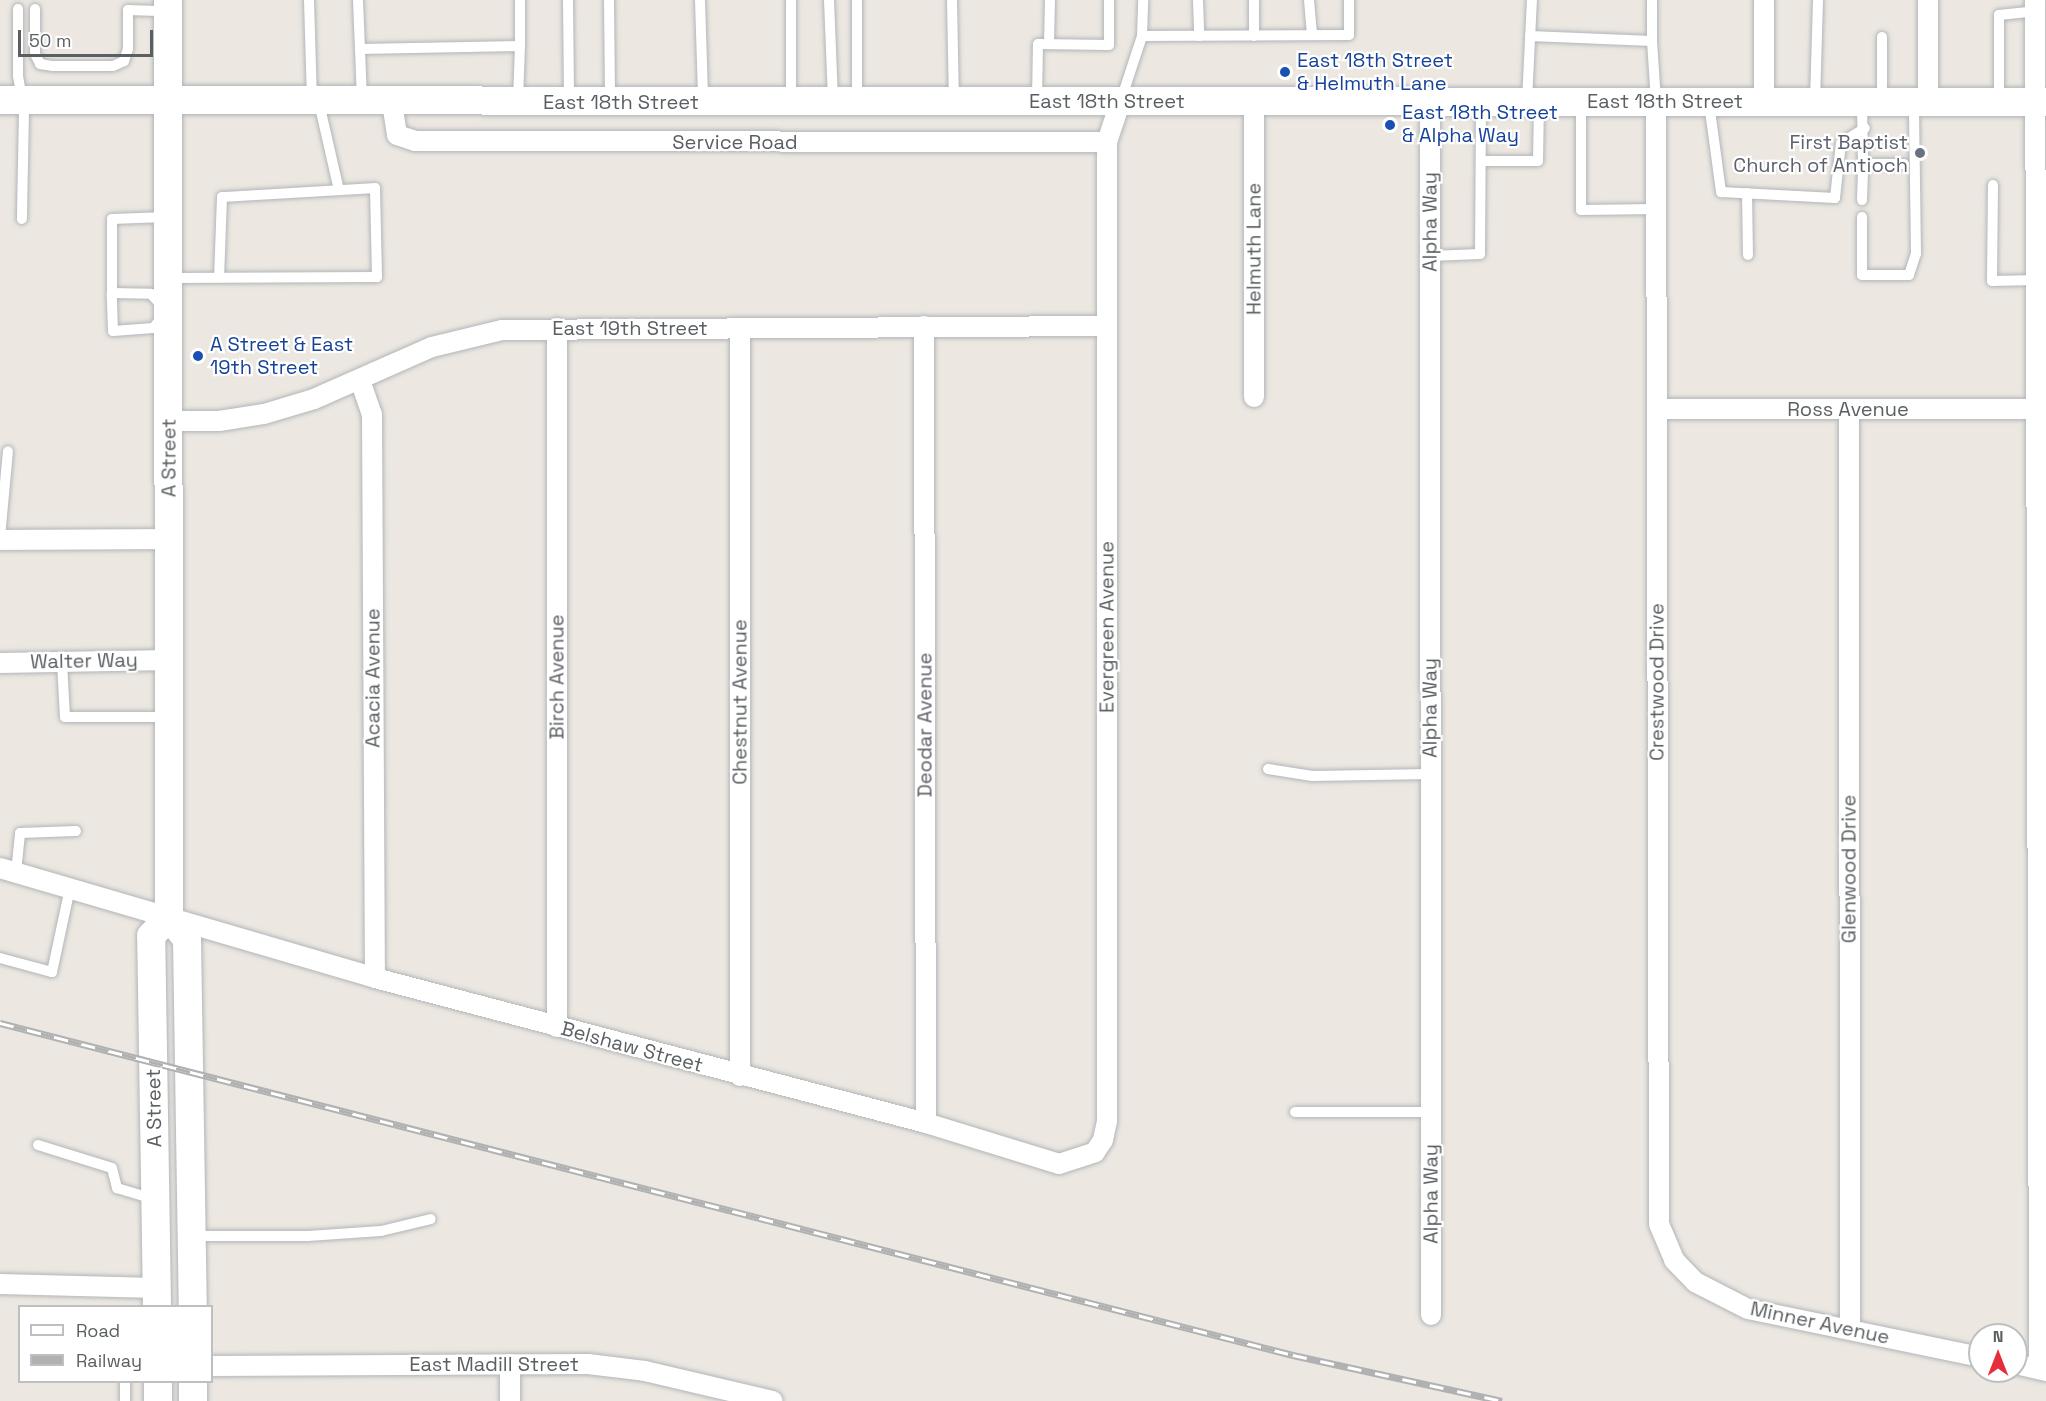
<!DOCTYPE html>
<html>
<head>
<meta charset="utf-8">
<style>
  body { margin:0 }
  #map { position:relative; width:2046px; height:1401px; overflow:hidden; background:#ece8e1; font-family:"Space Grotesk",sans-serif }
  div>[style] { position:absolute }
  .roads { filter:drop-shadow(0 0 2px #b2b5b9) drop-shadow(0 0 2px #b2b5b9) }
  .lane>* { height:10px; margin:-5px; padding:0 5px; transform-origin:5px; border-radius:5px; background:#fff }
  .street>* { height:20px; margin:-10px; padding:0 10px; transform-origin:10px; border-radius:10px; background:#fff }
  .secondary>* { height:28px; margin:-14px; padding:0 14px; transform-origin:14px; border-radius:14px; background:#fff }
  .rail>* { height:7px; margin-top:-3.5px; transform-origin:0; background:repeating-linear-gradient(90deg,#fff 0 14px,#b0b1b2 0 28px); box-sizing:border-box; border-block:2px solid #b0b1b2 }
  .dots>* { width:16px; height:16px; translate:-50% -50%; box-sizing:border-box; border:3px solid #fff; border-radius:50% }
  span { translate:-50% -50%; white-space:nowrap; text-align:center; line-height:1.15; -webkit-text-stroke:4.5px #fff; paint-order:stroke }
  .transit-label { font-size:20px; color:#164399 }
  .left { translate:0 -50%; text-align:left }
  .street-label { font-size:20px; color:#5a5f62 }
  .worship-label { font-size:20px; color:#5b616d }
  .right { translate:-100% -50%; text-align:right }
  .legend { position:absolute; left:18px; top:1305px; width:195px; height:78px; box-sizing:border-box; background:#fff; border:2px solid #bdbfc0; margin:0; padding:8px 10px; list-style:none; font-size:18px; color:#5a5f62 }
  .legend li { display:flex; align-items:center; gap:12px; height:30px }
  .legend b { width:30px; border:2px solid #bdbfc0 }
  .north { position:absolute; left:1968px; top:1323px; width:60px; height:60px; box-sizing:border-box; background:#fff; border:2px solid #bdbfc0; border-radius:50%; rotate:0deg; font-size:16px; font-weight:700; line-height:24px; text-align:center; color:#5a5f62 }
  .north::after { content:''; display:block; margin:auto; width:21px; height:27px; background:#e62d3b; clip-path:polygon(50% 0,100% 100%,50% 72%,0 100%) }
  .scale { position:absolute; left:18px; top:30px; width:135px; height:27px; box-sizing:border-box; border:3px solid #5a5f62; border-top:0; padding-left:8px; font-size:18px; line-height:21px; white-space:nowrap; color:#5a5f62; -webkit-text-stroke:4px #fff; paint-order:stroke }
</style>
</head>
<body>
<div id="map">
  <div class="roads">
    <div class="lane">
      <i style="left:309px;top:0;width:100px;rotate:88.3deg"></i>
      <i style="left:358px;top:0;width:100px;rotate:87.7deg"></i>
      <i style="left:568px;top:0;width:99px;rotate:89.4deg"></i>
      <i style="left:609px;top:0;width:99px;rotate:89.4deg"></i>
      <i style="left:700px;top:0;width:98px;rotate:88.2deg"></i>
      <i style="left:829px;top:0;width:101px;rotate:87.7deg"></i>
      <i style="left:857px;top:0;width:101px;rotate:90deg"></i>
      <i style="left:952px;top:0;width:101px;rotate:88.9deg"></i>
      <i style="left:1198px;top:0;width:36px;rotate:88deg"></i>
      <i style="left:1254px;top:0;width:36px;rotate:90deg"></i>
      <i style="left:1309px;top:0;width:35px;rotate:85deg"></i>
      <i style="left:18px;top:9px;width:67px;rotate:90deg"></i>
      <i style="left:18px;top:76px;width:36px;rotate:80deg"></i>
      <i style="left:24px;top:111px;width:108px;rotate:91.1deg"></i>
      <i style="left:35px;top:9px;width:45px;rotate:90deg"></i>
      <i style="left:35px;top:54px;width:11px;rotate:63deg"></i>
      <i style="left:40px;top:64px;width:12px;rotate:9deg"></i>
      <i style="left:52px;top:66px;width:61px"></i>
      <i style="left:113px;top:66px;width:12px;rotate:-24deg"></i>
      <i style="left:124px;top:61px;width:13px;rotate:-72deg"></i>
      <i style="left:128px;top:49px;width:39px;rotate:-90deg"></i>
      <i style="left:128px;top:10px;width:38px;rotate:2deg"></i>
      <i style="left:1142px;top:36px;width:207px;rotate:-0.3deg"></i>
      <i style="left:1349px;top:35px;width:35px;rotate:-90deg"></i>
      <i style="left:1530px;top:36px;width:122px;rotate:2.3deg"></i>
      <i style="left:1652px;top:41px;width:41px;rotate:-90deg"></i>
      <i style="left:1652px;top:41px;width:60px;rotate:86.2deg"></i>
      <i style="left:1049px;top:44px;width:44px;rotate:-88.7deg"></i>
      <i style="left:360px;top:49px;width:160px;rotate:-1.1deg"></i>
      <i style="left:520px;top:46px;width:46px;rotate:-90deg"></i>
      <i style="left:791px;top:99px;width:99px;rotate:-90deg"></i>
      <i style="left:518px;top:100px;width:54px;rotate:-87.9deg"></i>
      <i style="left:1037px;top:100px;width:56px;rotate:-89deg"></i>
      <i style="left:1038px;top:44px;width:71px;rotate:0.8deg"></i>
      <i style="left:1109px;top:45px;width:45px;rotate:-90deg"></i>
      <i style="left:1121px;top:100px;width:67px;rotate:-71.8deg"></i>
      <i style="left:1142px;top:36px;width:36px;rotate:-88deg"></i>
      <i style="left:1527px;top:101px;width:101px;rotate:-87.2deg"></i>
      <i style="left:1815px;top:101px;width:101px;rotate:-88.3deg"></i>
      <i style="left:1882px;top:101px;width:64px;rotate:-90deg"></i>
      <i style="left:1581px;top:102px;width:108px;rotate:90deg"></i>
      <i style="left:1581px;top:210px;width:76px;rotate:-0.8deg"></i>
      <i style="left:1862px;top:102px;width:62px;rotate:89.1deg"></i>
      <i style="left:1863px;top:164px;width:41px"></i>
      <i style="left:1999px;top:102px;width:87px;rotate:-90deg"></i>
      <i style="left:1999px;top:15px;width:36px;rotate:-6deg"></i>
      <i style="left:319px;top:103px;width:89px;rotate:77.1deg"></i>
      <i style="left:1709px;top:103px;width:90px;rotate:82.3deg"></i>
      <i style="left:1721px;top:192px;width:114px;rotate:3deg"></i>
      <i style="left:1835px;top:198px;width:55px;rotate:-83.8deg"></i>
      <i style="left:1841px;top:143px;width:28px;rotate:-32deg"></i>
      <i style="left:1481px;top:161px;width:57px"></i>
      <i style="left:1538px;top:161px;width:59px;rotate:-89deg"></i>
      <i style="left:1993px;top:185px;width:96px;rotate:90.6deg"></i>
      <i style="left:1992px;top:281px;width:45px;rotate:-1.3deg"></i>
      <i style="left:1747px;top:193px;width:62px;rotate:89.1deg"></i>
      <i style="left:1862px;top:200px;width:36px;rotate:-88deg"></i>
      <i style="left:1862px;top:217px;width:58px;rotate:90deg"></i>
      <i style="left:1862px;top:275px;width:47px"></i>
      <i style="left:1909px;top:275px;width:22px;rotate:-72deg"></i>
      <i style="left:1916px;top:254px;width:151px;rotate:-90.8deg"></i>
      <i style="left:1430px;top:256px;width:50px;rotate:-2.3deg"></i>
      <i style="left:1480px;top:254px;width:150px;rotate:-89.6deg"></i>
      <i style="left:171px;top:278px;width:206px;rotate:-0.3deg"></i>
      <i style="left:377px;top:277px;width:89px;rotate:-91.3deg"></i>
      <i style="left:375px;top:188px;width:153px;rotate:176.6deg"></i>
      <i style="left:222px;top:197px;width:80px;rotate:92.1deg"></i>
      <i style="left:112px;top:293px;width:39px;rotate:1deg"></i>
      <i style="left:151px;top:294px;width:23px;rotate:47deg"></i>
      <i style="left:167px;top:311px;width:22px;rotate:129deg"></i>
      <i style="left:153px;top:328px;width:40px;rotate:175.7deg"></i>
      <i style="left:113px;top:331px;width:38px;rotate:-92deg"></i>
      <i style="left:112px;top:293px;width:74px;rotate:-90deg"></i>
      <i style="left:112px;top:219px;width:54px;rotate:-2.1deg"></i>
      <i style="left:0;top:537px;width:86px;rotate:-84.7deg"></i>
      <i style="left:62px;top:662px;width:55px;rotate:86.9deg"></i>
      <i style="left:65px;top:717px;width:104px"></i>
      <i style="left:1268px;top:769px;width:45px;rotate:9deg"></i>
      <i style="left:1312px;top:776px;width:118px;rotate:-1deg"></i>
      <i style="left:16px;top:872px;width:39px;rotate:-84deg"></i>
      <i style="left:20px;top:833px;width:56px;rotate:-2deg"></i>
      <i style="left:0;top:958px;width:54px;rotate:15.1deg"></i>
      <i style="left:52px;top:972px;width:86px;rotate:-77.9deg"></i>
      <i style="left:1295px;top:1112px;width:136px"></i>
      <i style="left:38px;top:1145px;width:77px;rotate:17.3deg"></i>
      <i style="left:112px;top:1168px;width:21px;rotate:76deg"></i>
      <i style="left:117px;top:1188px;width:37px;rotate:17deg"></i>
      <i style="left:193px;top:1236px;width:115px"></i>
      <i style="left:308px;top:1236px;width:73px;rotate:-3.9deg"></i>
      <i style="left:381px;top:1231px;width:51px;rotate:-13.5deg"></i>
      <i style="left:125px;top:1382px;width:19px;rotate:90deg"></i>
    </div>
    <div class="street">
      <i style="left:1764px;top:0;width:100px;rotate:90deg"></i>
      <i style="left:2035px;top:0;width:1369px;rotate:89.83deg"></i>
      <i style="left:1430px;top:102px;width:1213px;rotate:89.95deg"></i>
      <i style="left:1656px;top:102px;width:1122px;rotate:89.85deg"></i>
      <i style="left:1659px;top:1224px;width:39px;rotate:67deg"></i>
      <i style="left:1674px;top:1260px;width:30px;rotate:46deg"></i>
      <i style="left:1695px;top:1282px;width:59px;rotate:27deg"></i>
      <i style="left:1748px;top:1309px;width:237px;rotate:11.7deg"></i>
      <i style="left:1928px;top:102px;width:102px;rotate:-90deg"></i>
      <i style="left:392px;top:103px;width:32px;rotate:81deg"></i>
      <i style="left:397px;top:135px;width:19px;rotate:18deg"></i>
      <i style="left:415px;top:141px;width:692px;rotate:0.08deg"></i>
      <i style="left:924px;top:326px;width:797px;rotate:89.86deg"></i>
      <i style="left:557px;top:328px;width:699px;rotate:90deg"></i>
      <i style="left:740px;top:328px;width:748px;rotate:90deg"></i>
      <i style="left:360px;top:380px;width:36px;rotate:71deg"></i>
      <i style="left:372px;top:414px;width:564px;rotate:89.7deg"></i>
      <i style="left:1254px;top:397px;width:296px;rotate:-90deg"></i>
      <i style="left:1657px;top:409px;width:382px"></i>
      <i style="left:1849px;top:409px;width:920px;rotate:89.94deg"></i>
      <i style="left:169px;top:421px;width:50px"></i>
      <i style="left:219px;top:421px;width:46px;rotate:-8.8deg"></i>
      <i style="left:264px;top:414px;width:52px;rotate:-16.7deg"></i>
      <i style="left:314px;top:399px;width:129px;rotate:-23.8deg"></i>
      <i style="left:432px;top:347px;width:72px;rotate:-13.7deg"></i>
      <i style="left:502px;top:330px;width:605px;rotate:-0.38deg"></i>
      <i style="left:0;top:540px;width:169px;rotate:-0.3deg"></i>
      <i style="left:0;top:663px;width:169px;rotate:-1deg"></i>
      <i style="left:0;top:868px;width:391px;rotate:16.3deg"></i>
      <i style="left:375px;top:978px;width:570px;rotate:14.74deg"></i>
      <i style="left:926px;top:1123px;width:139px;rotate:17.1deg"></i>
      <i style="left:1059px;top:1164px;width:38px;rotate:-18deg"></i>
      <i style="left:1095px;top:1152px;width:14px;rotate:-56deg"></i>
      <i style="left:1103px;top:1140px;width:19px;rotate:-78deg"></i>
      <i style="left:1107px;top:1121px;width:979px;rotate:-90deg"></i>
      <i style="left:1107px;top:142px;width:44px;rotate:-71.6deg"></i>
      <i style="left:0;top:1284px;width:156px;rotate:1.5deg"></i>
      <i style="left:510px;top:1364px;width:37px;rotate:90deg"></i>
      <i style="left:2016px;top:1364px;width:31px;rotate:13deg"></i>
      <i style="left:212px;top:1366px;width:376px;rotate:-0.3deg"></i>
      <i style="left:588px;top:1364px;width:57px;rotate:7deg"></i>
      <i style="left:645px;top:1371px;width:131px;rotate:13.2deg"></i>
    </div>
    <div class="secondary">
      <i style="left:168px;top:0;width:917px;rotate:89.94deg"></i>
      <i style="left:169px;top:917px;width:28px;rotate:51deg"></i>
      <i style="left:187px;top:939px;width:367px;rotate:89.1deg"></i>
      <i style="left:0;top:100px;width:2046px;rotate:0.06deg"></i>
      <i style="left:157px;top:1306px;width:370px;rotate:-90.9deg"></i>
      <i style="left:151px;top:936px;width:26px;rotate:-47deg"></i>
      <i style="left:158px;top:1382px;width:19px;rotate:90deg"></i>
      <i style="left:193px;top:1382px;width:19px;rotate:90deg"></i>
    </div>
  </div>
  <div class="rail">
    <i style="left:0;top:1023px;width:1335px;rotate:14.4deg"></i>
    <i style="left:1293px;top:1355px;width:214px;rotate:12.4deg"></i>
  </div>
  <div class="dots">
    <i style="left:1285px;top:72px;background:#1a4fb4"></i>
    <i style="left:1390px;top:125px;background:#1a4fb4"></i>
    <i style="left:1920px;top:153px;background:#6b7280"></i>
    <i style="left:198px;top:356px;background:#1a4fb4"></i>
  </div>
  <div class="transit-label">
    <span class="left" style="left:1297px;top:72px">East 18th Street<br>&amp; Helmuth Lane</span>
    <span class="left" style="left:1402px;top:124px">East 18th Street<br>&amp; Alpha Way</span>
    <span class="left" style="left:210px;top:356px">A Street &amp; East<br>19th Street</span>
  </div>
  <div class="street-label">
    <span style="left:1107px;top:101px">East 18th Street</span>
    <span style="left:1665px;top:101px">East 18th Street</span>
    <span style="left:621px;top:102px">East 18th Street</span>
    <span style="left:735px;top:142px">Service Road</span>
    <span style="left:1430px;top:222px;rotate:-90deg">Alpha Way</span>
    <span style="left:1254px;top:249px;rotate:-90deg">Helmuth Lane</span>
    <span style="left:630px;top:328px">East 19th Street</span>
    <span style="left:1848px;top:409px">Ross Avenue</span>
    <span style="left:169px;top:458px;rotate:-90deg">A Street</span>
    <span style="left:1107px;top:627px;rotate:-90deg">Evergreen Avenue</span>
    <span style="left:84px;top:661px;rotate:-1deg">Walter Way</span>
    <span style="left:557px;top:677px;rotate:-90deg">Birch Avenue</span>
    <span style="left:373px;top:678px;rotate:-90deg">Acacia Avenue</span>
    <span style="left:1657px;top:682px;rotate:-90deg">Crestwood Drive</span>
    <span style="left:740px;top:702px;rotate:-90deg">Chestnut Avenue</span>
    <span style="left:1430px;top:708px;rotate:-90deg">Alpha Way</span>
    <span style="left:925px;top:725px;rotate:-90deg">Deodar Avenue</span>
    <span style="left:1849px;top:869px;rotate:-90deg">Glenwood Drive</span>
    <span style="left:632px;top:1047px;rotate:15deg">Belshaw Street</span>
    <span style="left:154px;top:1108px;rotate:-91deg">A Street</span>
    <span style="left:1431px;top:1194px;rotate:-90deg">Alpha Way</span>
    <span style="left:1820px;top:1323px;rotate:12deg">Minner Avenue</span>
    <span style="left:494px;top:1364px">East Madill Street</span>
  </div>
  <div class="worship-label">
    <span class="right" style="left:1908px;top:154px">First Baptist<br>Church of Antioch</span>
  </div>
  <ul class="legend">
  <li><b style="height:8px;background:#fff"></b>Road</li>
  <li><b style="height:8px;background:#b0b1b2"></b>Railway</li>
  </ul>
  <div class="north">N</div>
  <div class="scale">50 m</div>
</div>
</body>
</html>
